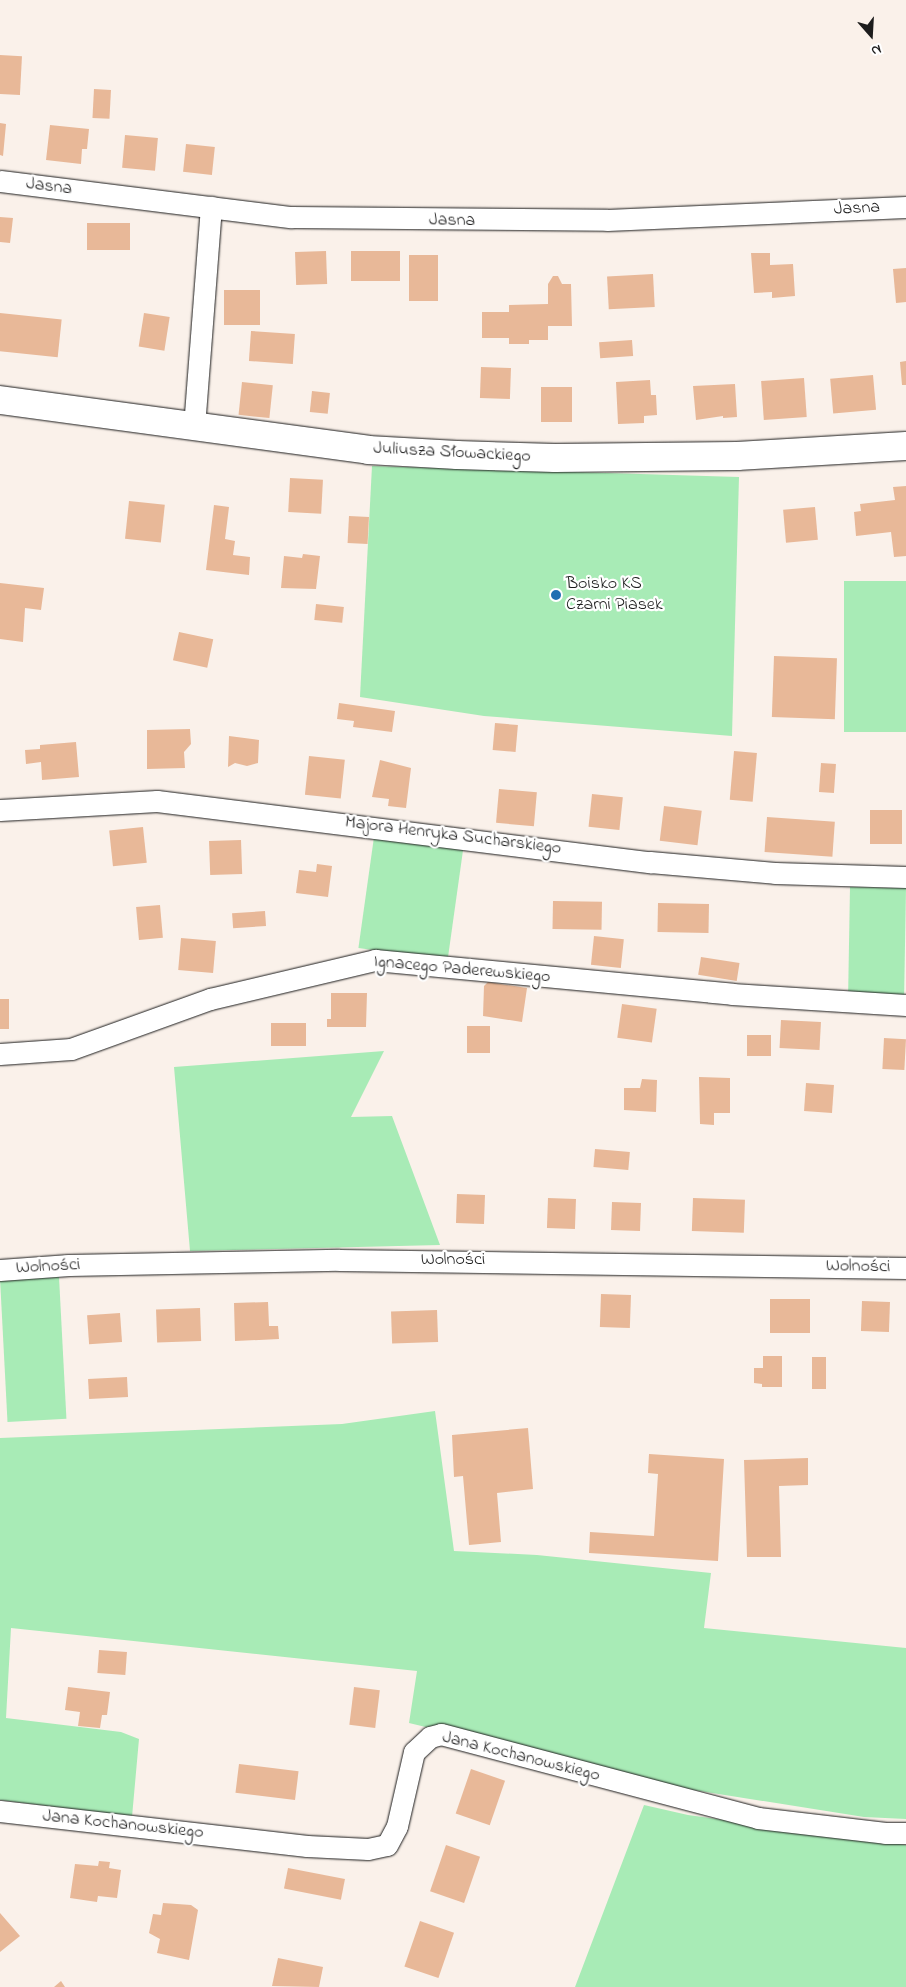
<!DOCTYPE html>
<html>
<head>
<meta charset="utf-8">
<style>
  body { margin:0 }
  #map { position:relative; width:906px; height:1987px; overflow:hidden; background:#faf1ea; font-family:"Indie Flower",sans-serif }
  div>[style] { position:absolute }
  .green>* { inset:0; background:#a8ebb6; transform-origin:0 0 }
  .building>* { inset:0; background:#e8b898; transform-origin:0 0 }
  .roads { filter:drop-shadow(0 0 1px #1c1c1c) drop-shadow(0 0 1px #1c1c1c) }
  .street>* { height:21px; margin:-10.5px; padding:0 10.5px; transform-origin:10.5px; border-radius:10.5px; background:#fff }
  .secondary>* { height:28px; margin:-14px; padding:0 14px; transform-origin:14px; border-radius:14px; background:#fff }
  .dots>* { width:14px; height:14px; translate:-50% -50%; box-sizing:border-box; border:2px solid #fff; border-radius:50% }
  span { translate:-50% -50%; white-space:nowrap; text-align:center; line-height:1.15; -webkit-text-stroke:4.5px #fff; paint-order:stroke }
  .street-label { font-size:18px; color:#1c1c1c }
  .poi-label { font-size:18px; color:#1c1c1c }
  .left { translate:0 -50%; text-align:left }
  .north { position:absolute; left:846px; top:10px; width:50px; height:50px; -webkit-text-stroke:4px #fff; paint-order:stroke; rotate:161deg; font-size:14px; font-weight:700; line-height:20px; text-align:center; color:#1c1c1c }
  .north::after { content:''; display:block; margin:auto; width:18px; height:22px; background:#1c1c1c; clip-path:polygon(50% 0,100% 100%,50% 72%,0 100%) }
</style>
</head>
<body>
<div id="map">
  <div class="green">
    <i style="clip-path:polygon(372px 466px,739px 477px,732px 736px,484px 716px,360px 697px)"></i>
    <i style="left:906px;top:581px;width:151px;height:62px;rotate:90deg"></i>
    <i style="left:374px;top:837px;width:90px;height:112px;rotate:8deg"></i>
    <i style="left:850px;top:887px;width:56px;height:108px;rotate:1deg"></i>
    <i style="clip-path:polygon(384px 1051px,351px 1117px,392px 1116px,440px 1245px,190px 1251px,174px 1067px)"></i>
    <i style="left:59px;top:1277px;width:142px;height:59px;rotate:87deg"></i>
    <i style="clip-path:polygon(435px 1411px,454px 1551px,537px 1555px,711px 1573px,704px 1628px,906px 1648px,906px 1819px,864px 1817px,681px 1788px,409px 1723px,417px 1671px,11px 1628px,6px 1718px,121px 1732px,139px 1739px,132px 1817px,0 1800px,0 1438px,342px 1424px)"></i>
    <i style="clip-path:polygon(644px 1805px,688px 1815px,906px 1845px,906px 1987px,575px 1987px)"></i>
  </div>
  <div class="building">
    <i style="left:0;top:55px;width:22px;height:39px;rotate:3deg"></i>
    <i style="left:94px;top:89px;width:17px;height:29px;rotate:3deg"></i>
    <i style="clip-path:polygon(0 123px,6px 124px,3px 156px,0 155px)"></i>
    <i style="clip-path:polygon(50px 125px,89px 129px,87px 149px,82px 149px,81px 164px,46px 160px)"></i>
    <i style="left:125px;top:135px;width:33px;height:33px;rotate:5deg"></i>
    <i style="left:186px;top:144px;width:29px;height:28px;rotate:6deg"></i>
    <i style="clip-path:polygon(0 217px,13px 218px,10px 243px,0 242px)"></i>
    <i style="left:87px;top:223px;width:43px;height:27px"></i>
    <i style="left:326px;top:251px;width:33px;height:31px;rotate:88deg"></i>
    <i style="left:351px;top:251px;width:49px;height:30px"></i>
    <i style="clip-path:polygon(751px 253px,770px 253px,770px 265px,793px 264px,795px 296px,772px 298px,772px 292px,754px 293px)"></i>
    <i style="left:409px;top:255px;width:29px;height:46px"></i>
    <i style="clip-path:polygon(906px 268px,906px 302px,896px 303px,893px 269px)"></i>
    <i style="left:653px;top:274px;width:33px;height:46px;rotate:87deg"></i>
    <i style="clip-path:polygon(553px 276px,558px 276px,562px 284px,571px 284px,572px 326px,548px 326px,548px 340px,529px 340px,529px 344px,509px 344px,509px 338px,482px 338px,482px 312px,509px 312px,509px 305px,548px 304px,548px 284px)"></i>
    <i style="left:224px;top:290px;width:36px;height:35px"></i>
    <i style="left:0;top:313px;width:62px;height:38px;rotate:6deg"></i>
    <i style="left:144px;top:313px;width:26px;height:34px;rotate:9deg"></i>
    <i style="left:251px;top:331px;width:44px;height:30px;rotate:4deg"></i>
    <i style="left:632px;top:340px;width:16px;height:33px;rotate:86deg"></i>
    <i style="clip-path:polygon(906px 361px,906px 385px,902px 385px,900px 362px)"></i>
    <i style="left:481px;top:367px;width:30px;height:31px;rotate:2deg"></i>
    <i style="left:873px;top:375px;width:35px;height:43px;rotate:85deg"></i>
    <i style="left:804px;top:378px;width:39px;height:43px;rotate:86deg"></i>
    <i style="clip-path:polygon(650px 380px,651px 395px,656px 395px,657px 415px,644px 416px,644px 423px,618px 424px,616px 382px)"></i>
    <i style="left:242px;top:382px;width:31px;height:33px;rotate:6deg"></i>
    <i style="clip-path:polygon(735px 384px,737px 417px,723px 418px,723px 416px,696px 420px,693px 386px)"></i>
    <i style="left:541px;top:387px;width:31px;height:35px"></i>
    <i style="left:312px;top:391px;width:18px;height:21px;rotate:6deg"></i>
    <i style="left:290px;top:478px;width:33px;height:34px;rotate:3deg"></i>
    <i style="clip-path:polygon(906px 486px,906px 556px,894px 557px,891px 532px,856px 536px,854px 512px,861px 511px,860px 504px,895px 500px,893px 487px)"></i>
    <i style="left:129px;top:501px;width:36px;height:38px;rotate:6deg"></i>
    <i style="clip-path:polygon(214px 505px,229px 507px,225px 539px,235px 541px,233px 555px,250px 557px,249px 575px,206px 570px)"></i>
    <i style="left:815px;top:507px;width:33px;height:32px;rotate:85deg"></i>
    <i style="left:349px;top:516px;width:20px;height:27px;rotate:3deg"></i>
    <i style="clip-path:polygon(303px 554px,320px 556px,316px 589px,281px 588px,284px 556px,302px 558px)"></i>
    <i style="clip-path:polygon(0 583px,44px 588px,41px 610px,25px 608px,23px 642px,0 639px)"></i>
    <i style="left:316px;top:604px;width:28px;height:16px;rotate:6deg"></i>
    <i style="left:179px;top:632px;width:35px;height:29px;rotate:12deg"></i>
    <i style="left:774px;top:656px;width:63px;height:61px;rotate:2deg"></i>
    <i style="clip-path:polygon(339px 703px,395px 711px,392px 732px,353px 727px,354px 721px,337px 719px)"></i>
    <i style="left:495px;top:723px;width:23px;height:27px;rotate:5deg"></i>
    <i style="clip-path:polygon(190px 729px,191px 744px,184px 752px,185px 768px,147px 769px,147px 730px)"></i>
    <i style="clip-path:polygon(229px 736px,259px 740px,258px 763px,247px 766px,235px 763px,228px 767px)"></i>
    <i style="clip-path:polygon(76px 742px,79px 777px,42px 780px,41px 762px,26px 764px,25px 750px,40px 749px,40px 745px)"></i>
    <i style="left:734px;top:751px;width:23px;height:49px;rotate:5deg"></i>
    <i style="left:309px;top:756px;width:36px;height:39px;rotate:6deg"></i>
    <i style="clip-path:polygon(380px 760px,411px 768px,406px 808px,388px 806px,389px 799px,372px 797px)"></i>
    <i style="left:821px;top:763px;width:15px;height:29px;rotate:4deg"></i>
    <i style="left:499px;top:789px;width:38px;height:34px;rotate:5deg"></i>
    <i style="left:592px;top:794px;width:31px;height:33px;rotate:6deg"></i>
    <i style="left:664px;top:806px;width:38px;height:35px;rotate:7deg"></i>
    <i style="left:870px;top:810px;width:32px;height:34px"></i>
    <i style="left:767px;top:817px;width:68px;height:35px;rotate:4deg"></i>
    <i style="left:143px;top:827px;width:36px;height:34px;rotate:84deg"></i>
    <i style="left:241px;top:840px;width:34px;height:32px;rotate:88deg"></i>
    <i style="clip-path:polygon(317px 864px,332px 866px,328px 897px,296px 893px,299px 870px,316px 872px)"></i>
    <i style="left:553px;top:901px;width:49px;height:28px;rotate:1deg"></i>
    <i style="left:658px;top:903px;width:51px;height:29px;rotate:1deg"></i>
    <i style="left:160px;top:905px;width:33px;height:24px;rotate:85deg"></i>
    <i style="left:265px;top:911px;width:15px;height:33px;rotate:86deg"></i>
    <i style="left:594px;top:936px;width:30px;height:29px;rotate:6deg"></i>
    <i style="left:181px;top:938px;width:35px;height:32px;rotate:5deg"></i>
    <i style="left:701px;top:957px;width:39px;height:18px;rotate:9deg"></i>
    <i style="clip-path:polygon(488px 982px,527px 988px,522px 1022px,483px 1016px,484px 986px)"></i>
    <i style="clip-path:polygon(331px 993px,367px 993px,366px 1027px,327px 1027px,327px 1019px,331px 1019px)"></i>
    <i style="left:0;top:999px;width:9px;height:30px"></i>
    <i style="left:622px;top:1004px;width:35px;height:34px;rotate:8deg"></i>
    <i style="left:781px;top:1020px;width:40px;height:28px;rotate:3deg"></i>
    <i style="left:271px;top:1023px;width:35px;height:23px"></i>
    <i style="left:467px;top:1026px;width:23px;height:27px"></i>
    <i style="left:771px;top:1035px;width:21px;height:24px;rotate:90deg"></i>
    <i style="left:884px;top:1038px;width:22px;height:31px;rotate:3deg"></i>
    <i style="clip-path:polygon(699px 1077px,730px 1078px,730px 1113px,714px 1113px,714px 1125px,700px 1124px)"></i>
    <i style="clip-path:polygon(642px 1079px,657px 1080px,656px 1112px,624px 1110px,624px 1088px,640px 1088px)"></i>
    <i style="left:806px;top:1083px;width:28px;height:28px;rotate:4deg"></i>
    <i style="left:595px;top:1149px;width:35px;height:18px;rotate:5deg"></i>
    <i style="left:457px;top:1194px;width:28px;height:29px;rotate:2deg"></i>
    <i style="left:548px;top:1198px;width:28px;height:30px;rotate:2deg"></i>
    <i style="left:693px;top:1198px;width:52px;height:33px;rotate:2deg"></i>
    <i style="left:612px;top:1202px;width:29px;height:28px;rotate:2deg"></i>
    <i style="left:601px;top:1294px;width:30px;height:33px;rotate:2deg"></i>
    <i style="left:770px;top:1299px;width:40px;height:34px"></i>
    <i style="left:862px;top:1301px;width:28px;height:30px;rotate:2deg"></i>
    <i style="clip-path:polygon(268px 1302px,269px 1326px,278px 1326px,279px 1339px,235px 1341px,234px 1303px)"></i>
    <i style="left:200px;top:1308px;width:33px;height:44px;rotate:88deg"></i>
    <i style="left:437px;top:1310px;width:32px;height:46px;rotate:88deg"></i>
    <i style="left:120px;top:1313px;width:29px;height:33px;rotate:86deg"></i>
    <i style="clip-path:polygon(763px 1356px,782px 1356px,782px 1387px,762px 1387px,762px 1384px,754px 1383px,754px 1368px,763px 1368px)"></i>
    <i style="left:812px;top:1357px;width:14px;height:32px"></i>
    <i style="left:127px;top:1377px;width:20px;height:39px;rotate:87deg"></i>
    <i style="clip-path:polygon(528px 1428px,533px 1489px,497px 1493px,501px 1542px,469px 1545px,463px 1476px,454px 1477px,452px 1435px)"></i>
    <i style="clip-path:polygon(649px 1454px,724px 1459px,718px 1561px,589px 1553px,590px 1532px,654px 1536px,658px 1474px,648px 1473px)"></i>
    <i style="clip-path:polygon(808px 1458px,808px 1485px,779px 1486px,781px 1557px,747px 1557px,744px 1460px)"></i>
    <i style="left:99px;top:1650px;width:28px;height:23px;rotate:4deg"></i>
    <i style="clip-path:polygon(68px 1687px,110px 1692px,107px 1715px,102px 1715px,100px 1728px,78px 1726px,80px 1712px,65px 1710px)"></i>
    <i style="left:354px;top:1687px;width:26px;height:38px;rotate:7deg"></i>
    <i style="left:239px;top:1764px;width:60px;height:29px;rotate:7deg"></i>
    <i style="left:471px;top:1769px;width:36px;height:47px;rotate:19deg"></i>
    <i style="left:446px;top:1845px;width:36px;height:49px;rotate:19deg"></i>
    <i style="clip-path:polygon(99px 1861px,110px 1862px,109px 1868px,121px 1870px,117px 1898px,98px 1896px,97px 1902px,70px 1898px,75px 1864px,98px 1866px)"></i>
    <i style="left:288px;top:1868px;width:58px;height:21px;rotate:11deg"></i>
    <i style="clip-path:polygon(163px 1903px,191px 1905px,198px 1910px,189px 1960px,157px 1953px,160px 1939px,149px 1933px,153px 1914px,161px 1915px)"></i>
    <i style="clip-path:polygon(0 1913px,20px 1936px,0 1952px)"></i>
    <i style="left:420px;top:1921px;width:36px;height:48px;rotate:19deg"></i>
    <i style="clip-path:polygon(278px 1958px,323px 1967px,319px 1987px,272px 1986px)"></i>
    <i style="clip-path:polygon(61px 1981px,65px 1987px,54px 1987px)"></i>
  </div>
  <div class="roads">
    <div class="street">
      <i style="left:0;top:181px;width:293px;rotate:7.1deg"></i>
      <i style="left:291px;top:217px;width:316px;rotate:0.5deg"></i>
      <i style="left:607px;top:220px;width:299px;rotate:-2.5deg"></i>
      <i style="left:194px;top:427px;width:221px;rotate:-85.6deg"></i>
      <i style="left:0;top:810px;width:157px;rotate:-3.3deg"></i>
      <i style="left:157px;top:801px;width:497px;rotate:7.1deg"></i>
      <i style="left:650px;top:862px;width:125px;rotate:5deg"></i>
      <i style="left:775px;top:873px;width:131px;rotate:1.7deg"></i>
      <i style="left:0;top:1054px;width:71px;rotate:-4deg"></i>
      <i style="left:71px;top:1049px;width:148px;rotate:-19.8deg"></i>
      <i style="left:210px;top:999px;width:170px;rotate:-13.3deg"></i>
      <i style="left:375px;top:960px;width:359px;rotate:5.4deg"></i>
      <i style="left:732px;top:994px;width:174px;rotate:3.6deg"></i>
      <i style="left:0;top:1270px;width:69px;rotate:-4.1deg"></i>
      <i style="left:69px;top:1265px;width:270px;rotate:-1.1deg"></i>
      <i style="left:339px;top:1260px;width:567px;rotate:0.81deg"></i>
      <i style="left:0;top:1811px;width:309px;rotate:6.5deg"></i>
      <i style="left:307px;top:1846px;width:61px;rotate:2.8deg"></i>
      <i style="left:368px;top:1849px;width:19px;rotate:-12deg"></i>
      <i style="left:387px;top:1845px;width:21px;rotate:-62deg"></i>
      <i style="left:397px;top:1826px;width:76px;rotate:-77.1deg"></i>
      <i style="left:414px;top:1752px;width:22px;rotate:-43deg"></i>
      <i style="left:430px;top:1737px;width:11px;rotate:-15deg"></i>
      <i style="left:441px;top:1734px;width:328px;rotate:14.8deg"></i>
      <i style="left:758px;top:1818px;width:128px;rotate:6.7deg"></i>
      <i style="left:885px;top:1833px;width:21px"></i>
    </div>
    <div class="secondary">
      <i style="left:0;top:400px;width:371px;rotate:7.7deg"></i>
      <i style="left:368px;top:450px;width:89px;rotate:3.2deg"></i>
      <i style="left:457px;top:455px;width:98px;rotate:1.8deg"></i>
      <i style="left:555px;top:458px;width:182px;rotate:-0.6deg"></i>
      <i style="left:737px;top:456px;width:169px;rotate:-3.4deg"></i>
    </div>
  </div>
  <div class="dots">
    <i style="left:556px;top:595px;background:#1f6fb2"></i>
  </div>
  <div class="street-label">
    <span style="left:49px;top:187px;rotate:7deg">Jasna</span>
    <span style="left:857px;top:209px;rotate:-3deg">Jasna</span>
    <span style="left:452px;top:221px;rotate:1deg">Jasna</span>
    <span style="left:452px;top:453px;rotate:3deg">Juliusza Słowackiego</span>
    <span style="left:453px;top:836px;rotate:7deg">Majora Henryka Sucharskiego</span>
    <span style="left:462px;top:970px;rotate:5deg">Ignacego Paderewskiego</span>
    <span style="left:453px;top:1260px">Wolności</span>
    <span style="left:48px;top:1267px;rotate:-3deg">Wolności</span>
    <span style="left:858px;top:1267px;rotate:1deg">Wolności</span>
    <span style="left:521px;top:1757px;rotate:14deg">Jana Kochanowskiego</span>
    <span style="left:123px;top:1825px;rotate:6deg">Jana Kochanowskiego</span>
  </div>
  <div class="poi-label">
    <span class="left" style="left:566px;top:595px">Boisko KS<br>Czarni Piasek</span>
  </div>
  <div class="north">N</div>
</div>
</body>
</html>
